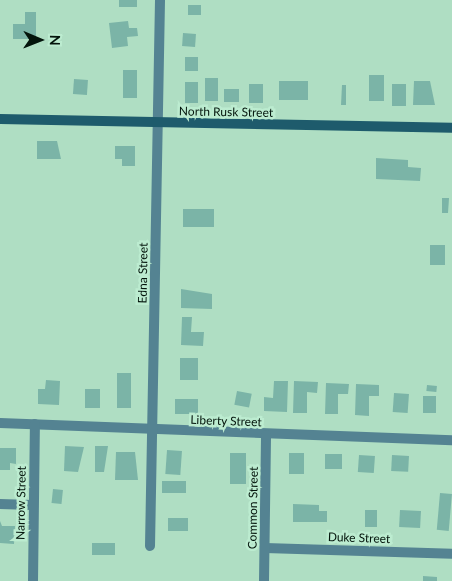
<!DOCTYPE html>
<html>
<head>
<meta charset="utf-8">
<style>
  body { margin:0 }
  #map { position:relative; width:452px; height:581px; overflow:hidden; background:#afdec3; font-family:Lato,sans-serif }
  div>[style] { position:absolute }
  .building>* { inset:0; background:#7bb4a7; transform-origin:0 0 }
  .street>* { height:10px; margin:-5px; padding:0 5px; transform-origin:5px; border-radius:5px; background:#548392 }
  .secondary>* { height:10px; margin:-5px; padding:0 5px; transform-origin:5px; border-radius:5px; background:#1e5b6c }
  span { translate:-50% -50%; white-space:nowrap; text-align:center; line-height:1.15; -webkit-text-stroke:5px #bcecd0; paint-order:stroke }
  .street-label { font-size:12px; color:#03140b }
  .north { position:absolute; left:15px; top:15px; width:50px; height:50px; -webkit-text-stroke:4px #bcecd0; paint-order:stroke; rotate:91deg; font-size:14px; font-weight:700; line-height:20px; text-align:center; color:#03140b }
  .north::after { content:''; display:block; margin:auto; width:18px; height:22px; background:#03140b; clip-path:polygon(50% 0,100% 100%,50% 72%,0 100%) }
</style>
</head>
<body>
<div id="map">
  <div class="building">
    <i style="left:119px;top:0;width:18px;height:7px"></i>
    <i style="left:188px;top:5px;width:13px;height:10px"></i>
    <i style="clip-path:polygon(25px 12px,36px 12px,36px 39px,13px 39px,13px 24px,25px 24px)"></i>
    <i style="clip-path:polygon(128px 21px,129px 28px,137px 28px,138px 36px,127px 37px,128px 46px,112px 48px,109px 23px)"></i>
    <i style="left:183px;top:33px;width:13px;height:13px;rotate:4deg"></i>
    <i style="left:185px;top:57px;width:13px;height:14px"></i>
    <i style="left:123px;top:70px;width:14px;height:28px"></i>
    <i style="left:369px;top:75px;width:15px;height:26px"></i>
    <i style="left:205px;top:78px;width:13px;height:23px"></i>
    <i style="left:74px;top:79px;width:14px;height:15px;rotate:4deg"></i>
    <i style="left:279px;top:81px;width:29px;height:19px"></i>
    <i style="clip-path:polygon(414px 81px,430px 81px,435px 105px,413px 105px)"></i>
    <i style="left:185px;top:82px;width:13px;height:21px"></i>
    <i style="left:249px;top:84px;width:14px;height:19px"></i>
    <i style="left:392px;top:84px;width:14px;height:22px"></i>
    <i style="clip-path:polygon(342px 85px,346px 85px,346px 105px,341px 105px)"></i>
    <i style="left:224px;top:89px;width:15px;height:13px"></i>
    <i style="clip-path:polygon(37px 141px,57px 141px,61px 159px,37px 159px)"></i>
    <i style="clip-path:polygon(115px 146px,135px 146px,135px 166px,122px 166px,122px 159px,115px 159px)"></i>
    <i style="clip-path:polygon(376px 158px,408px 160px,408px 167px,421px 168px,420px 181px,376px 179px)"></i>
    <i style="clip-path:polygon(442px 198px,449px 198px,448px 213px,442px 213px)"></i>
    <i style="left:183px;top:209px;width:31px;height:18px"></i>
    <i style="left:430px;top:245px;width:15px;height:20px"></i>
    <i style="clip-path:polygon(181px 289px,212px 294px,212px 309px,181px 308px)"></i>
    <i style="clip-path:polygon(182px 317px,192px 317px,191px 332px,204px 332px,203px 346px,181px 345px)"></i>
    <i style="left:180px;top:358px;width:18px;height:22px"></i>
    <i style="left:117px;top:373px;width:14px;height:35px"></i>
    <i style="clip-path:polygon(46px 380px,60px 381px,59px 405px,38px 404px,38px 389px,45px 389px)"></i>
    <i style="clip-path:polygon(274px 381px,288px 381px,287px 412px,264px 411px,264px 397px,273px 398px)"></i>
    <i style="clip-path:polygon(294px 381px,318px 382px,317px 393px,307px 392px,307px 413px,293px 413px)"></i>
    <i style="clip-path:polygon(326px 383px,349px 384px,348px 394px,338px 394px,338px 414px,325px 414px)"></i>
    <i style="clip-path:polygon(356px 384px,379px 385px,379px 396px,369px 396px,369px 416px,355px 415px)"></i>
    <i style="left:427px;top:385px;width:10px;height:6px;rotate:6deg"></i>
    <i style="left:85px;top:389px;width:15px;height:19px"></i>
    <i style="left:237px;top:391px;width:15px;height:14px;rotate:11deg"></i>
    <i style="left:394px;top:393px;width:15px;height:19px;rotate:4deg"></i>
    <i style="left:423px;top:396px;width:13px;height:17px"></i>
    <i style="left:175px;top:399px;width:23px;height:15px"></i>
    <i style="clip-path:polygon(65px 446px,84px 447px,78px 472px,64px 471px)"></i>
    <i style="clip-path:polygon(95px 446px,108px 446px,104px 472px,95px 472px)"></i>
    <i style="clip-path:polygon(0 448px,16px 448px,16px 464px,10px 463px,10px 470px,0 470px)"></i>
    <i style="left:167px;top:450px;width:15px;height:24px;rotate:4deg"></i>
    <i style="clip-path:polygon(116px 452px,135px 452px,138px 480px,115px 480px)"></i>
    <i style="left:230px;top:453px;width:16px;height:31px"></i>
    <i style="left:289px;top:453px;width:15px;height:21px"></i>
    <i style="left:325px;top:454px;width:17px;height:15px"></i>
    <i style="left:359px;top:455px;width:16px;height:17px;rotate:4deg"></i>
    <i style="left:392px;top:455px;width:17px;height:16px;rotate:3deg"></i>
    <i style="left:162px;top:481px;width:24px;height:12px"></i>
    <i style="left:53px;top:489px;width:10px;height:14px;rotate:6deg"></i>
    <i style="left:440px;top:493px;width:12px;height:37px;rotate:5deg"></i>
    <i style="clip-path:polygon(293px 504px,319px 505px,319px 511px,327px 511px,327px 522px,293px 522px)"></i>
    <i style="left:365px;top:510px;width:12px;height:17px"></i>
    <i style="left:400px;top:510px;width:21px;height:17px;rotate:3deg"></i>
    <i style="left:168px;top:518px;width:20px;height:13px"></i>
    <i style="clip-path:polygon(0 521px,2px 526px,15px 526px,14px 544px,0 543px)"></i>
    <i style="left:92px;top:543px;width:23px;height:12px"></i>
    <i style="clip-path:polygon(423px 576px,437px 577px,437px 581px,423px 581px)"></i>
  </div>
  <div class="street">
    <i style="left:0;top:423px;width:452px;rotate:2.2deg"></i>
    <i style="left:0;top:504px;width:32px;rotate:2deg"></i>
    <i style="left:150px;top:546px;width:546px;rotate:-88.95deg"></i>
    <i style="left:265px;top:548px;width:187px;rotate:1.8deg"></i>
    <i style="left:33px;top:581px;width:157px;rotate:-89.3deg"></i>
    <i style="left:264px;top:581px;width:146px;rotate:-89.2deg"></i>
  </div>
  <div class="secondary">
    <i style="left:0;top:119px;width:452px;rotate:1.1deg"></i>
  </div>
  <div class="street-label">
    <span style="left:226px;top:112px;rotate:1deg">North Rusk Street</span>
    <span style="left:143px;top:273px;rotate:-89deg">Edna Street</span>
    <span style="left:226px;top:421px;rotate:2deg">Liberty Street</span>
    <span style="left:21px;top:503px;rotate:-89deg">Narrow Street</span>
    <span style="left:253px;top:508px;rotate:-89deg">Common Street</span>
    <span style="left:359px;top:538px;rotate:2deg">Duke Street</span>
  </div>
  <div class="north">N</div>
</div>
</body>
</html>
